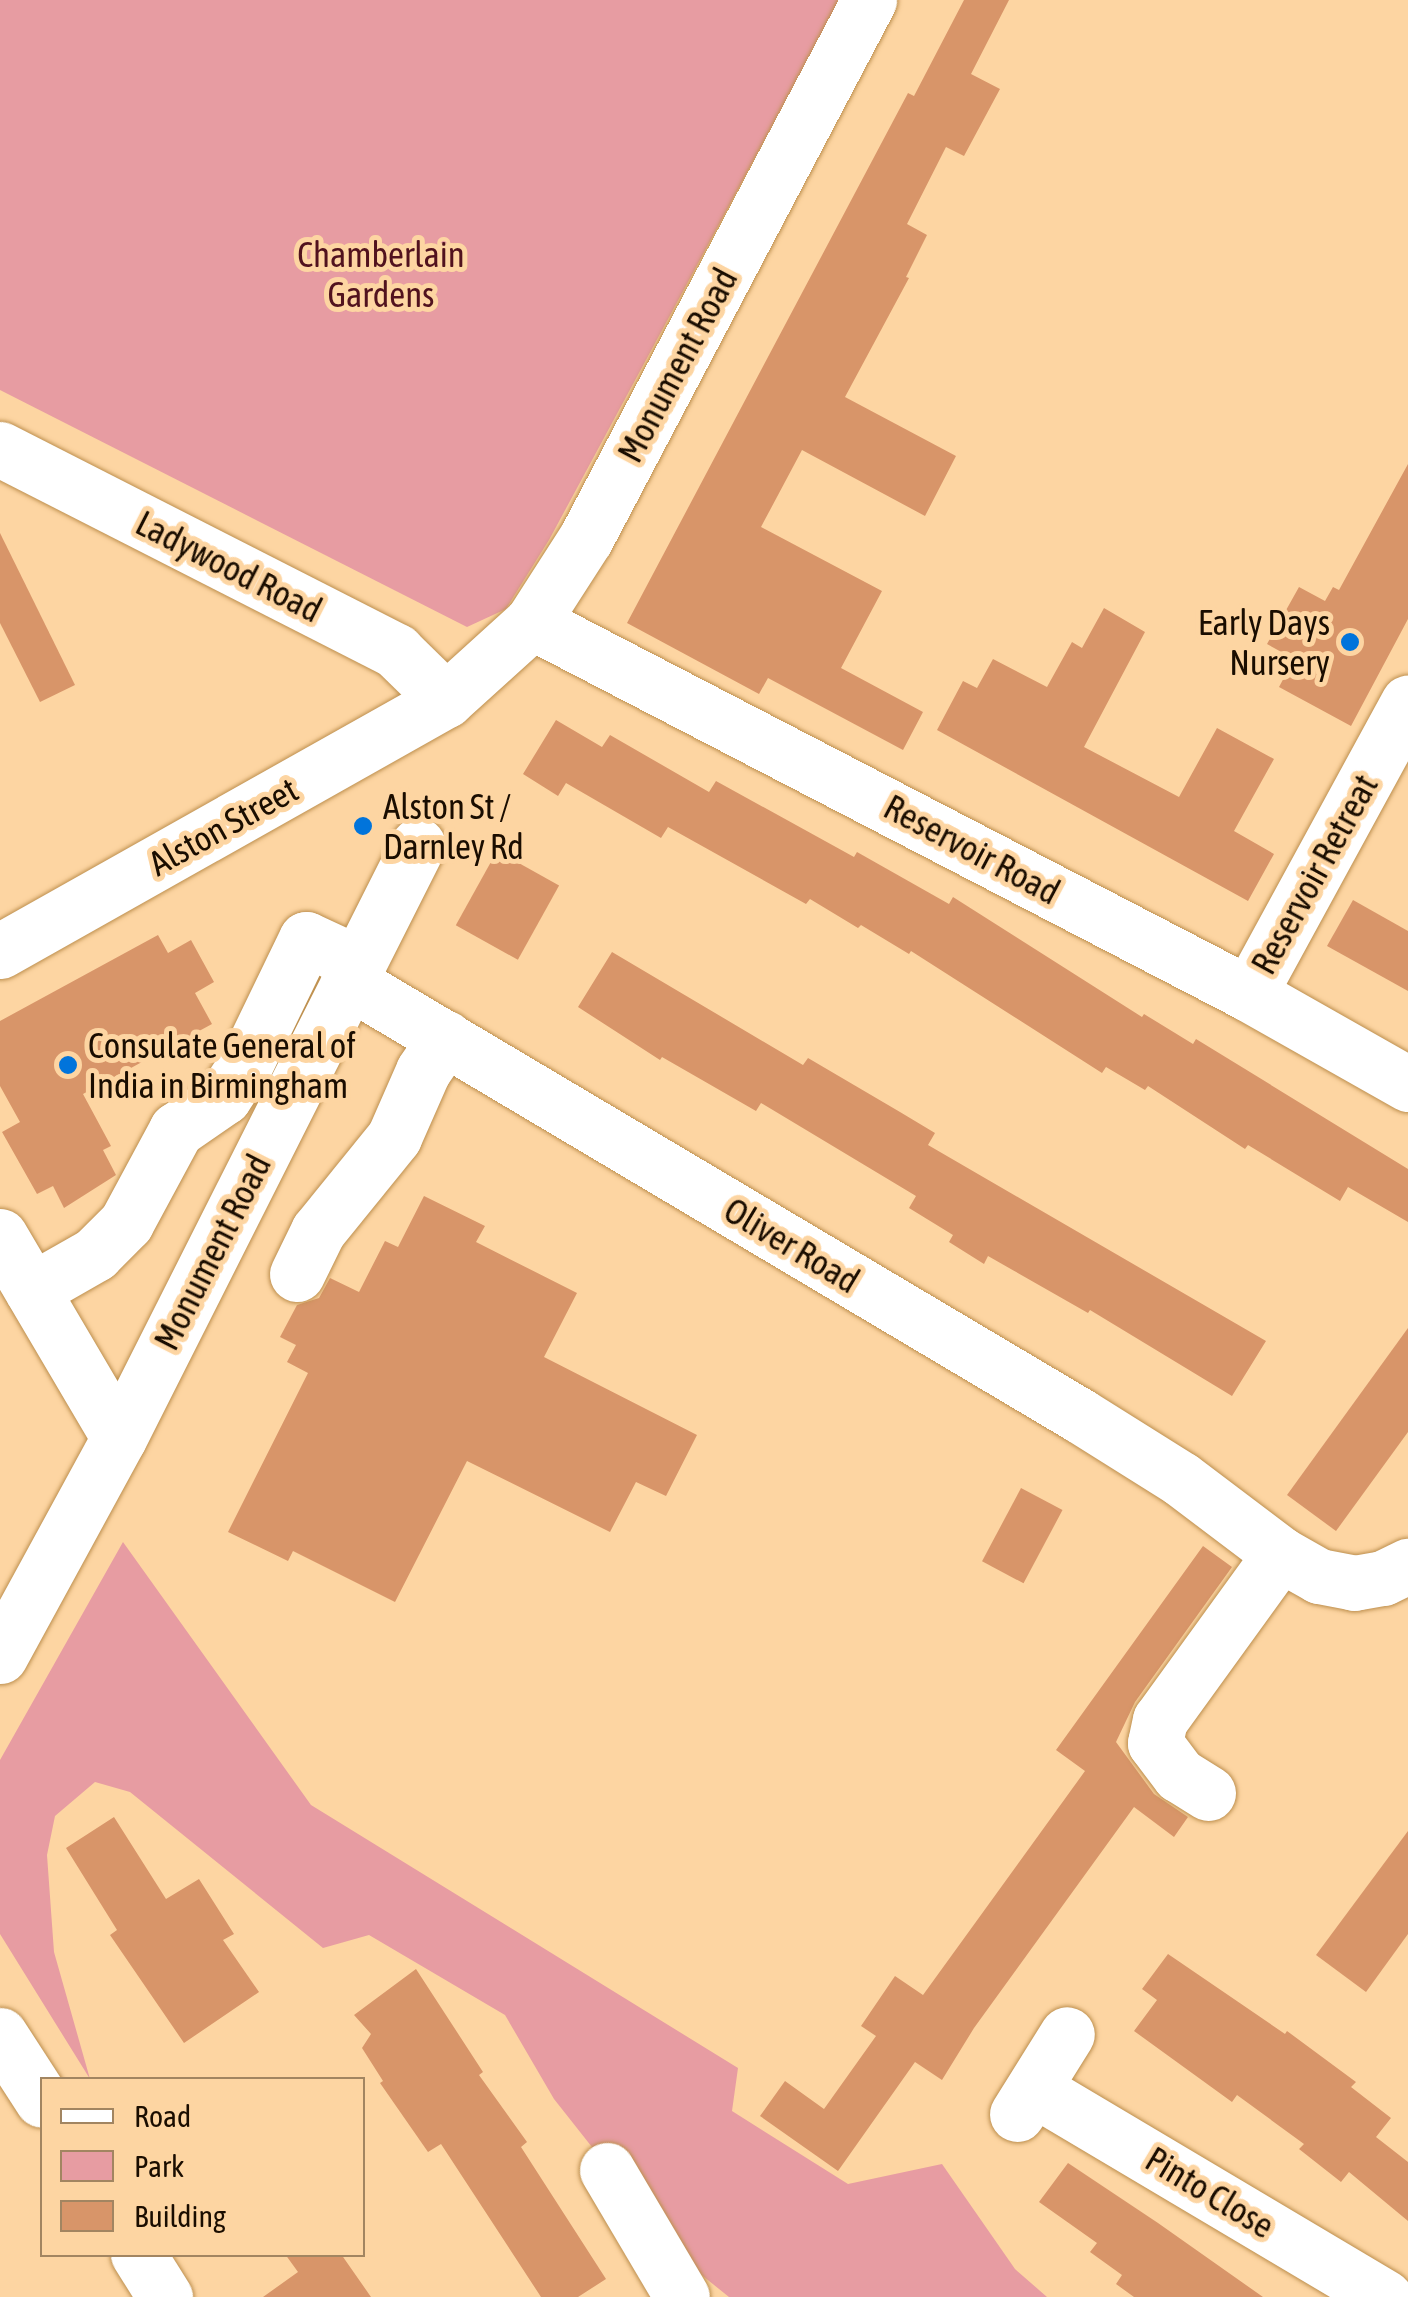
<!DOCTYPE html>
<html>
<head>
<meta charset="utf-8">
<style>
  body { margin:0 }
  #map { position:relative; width:1408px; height:2297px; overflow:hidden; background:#fdd5a2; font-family:"Asap Condensed",sans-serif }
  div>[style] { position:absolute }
  .green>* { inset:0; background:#e79ca2 }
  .building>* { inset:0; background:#d89569; transform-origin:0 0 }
  .roads { filter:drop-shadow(0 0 2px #bd8f4e) drop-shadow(0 0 2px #bd8f4e) }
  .minor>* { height:55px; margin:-27.5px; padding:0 27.5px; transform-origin:27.5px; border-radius:27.5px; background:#fff }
  .major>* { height:55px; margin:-27.5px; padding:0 27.5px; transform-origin:27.5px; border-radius:27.5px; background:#fff }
  .dots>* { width:28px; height:28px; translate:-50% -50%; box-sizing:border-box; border:5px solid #fdd5a2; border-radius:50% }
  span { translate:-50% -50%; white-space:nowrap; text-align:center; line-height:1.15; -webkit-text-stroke:10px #fdd5a2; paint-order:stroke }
  .park-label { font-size:35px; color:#51121e }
  .street-label { font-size:35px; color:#1a0d00 }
  .poi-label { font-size:35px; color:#1a0d00 }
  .right { translate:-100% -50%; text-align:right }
  .left { translate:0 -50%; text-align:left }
  .legend { position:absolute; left:40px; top:2077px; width:325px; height:180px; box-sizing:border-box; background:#fdd5a2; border:2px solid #a28561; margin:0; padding:12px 18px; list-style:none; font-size:30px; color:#1a0d00 }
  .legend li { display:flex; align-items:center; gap:20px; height:50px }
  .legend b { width:50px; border:2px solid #a28561 }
</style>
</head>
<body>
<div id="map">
  <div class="green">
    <i style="clip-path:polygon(0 0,840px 0,549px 540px,506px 609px,467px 627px,0 390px)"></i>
    <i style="clip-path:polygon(123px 1542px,311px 1805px,738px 2068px,732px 2111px,848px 2184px,942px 2164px,1015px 2269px,1047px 2297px,729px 2297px,678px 2256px,554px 2099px,505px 2015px,369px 1935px,323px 1948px,130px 1792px,95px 1782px,55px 1816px,47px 1855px,54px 1952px,90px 2079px,0 1934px,0 1760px)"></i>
  </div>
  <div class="building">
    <i style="clip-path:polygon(964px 0,1009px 0,971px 74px,1000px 89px,964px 156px,946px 147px,907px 224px,927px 235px,906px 277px,909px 278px,845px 397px,956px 456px,925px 516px,802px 450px,761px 527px,882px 591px,841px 668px,923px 712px,903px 750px,768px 678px,759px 694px,627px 623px,908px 93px,914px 96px)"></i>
    <i style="clip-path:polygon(1408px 464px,1408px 619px,1351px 726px,1279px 687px,1294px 659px,1267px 644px,1299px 587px,1325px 601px,1333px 587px,1339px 590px)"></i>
    <i style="clip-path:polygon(0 533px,75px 685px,40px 702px,0 623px)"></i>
    <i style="clip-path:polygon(1104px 608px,1145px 632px,1084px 747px,1179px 797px,1217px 728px,1274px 759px,1234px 831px,1274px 854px,1248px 901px,937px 730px,963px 681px,977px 688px,993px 659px,1047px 687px,1072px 642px,1082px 648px)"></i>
    <i style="clip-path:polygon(556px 720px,602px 747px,610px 735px,709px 792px,716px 781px,854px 857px,857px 852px,949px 904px,953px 897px,1142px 1017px,1144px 1014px,1193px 1044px,1196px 1039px,1408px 1169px,1408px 1222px,1348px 1187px,1340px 1201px,1248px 1145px,1245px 1149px,1148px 1086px,1145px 1090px,1106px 1067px,1102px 1073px,911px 951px,909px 954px,861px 925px,858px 928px,810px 899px,806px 904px,668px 827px,661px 838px,566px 783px,558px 796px,523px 774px)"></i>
    <i style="left:497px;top:851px;width:71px;height:85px;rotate:29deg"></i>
    <i style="clip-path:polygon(1353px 900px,1408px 931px,1408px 991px,1327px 946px)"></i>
    <i style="clip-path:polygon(158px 935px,168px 953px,191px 940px,214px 982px,195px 993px,212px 1024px,83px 1094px,111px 1146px,103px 1150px,116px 1175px,64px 1208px,53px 1186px,37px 1194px,2px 1132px,20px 1122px,0 1086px,0 1021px)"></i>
    <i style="clip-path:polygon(612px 952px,803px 1065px,808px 1058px,900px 1112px,935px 1133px,928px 1145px,1266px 1341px,1232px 1396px,1090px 1310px,1088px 1313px,988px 1256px,984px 1264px,949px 1242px,953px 1235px,909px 1208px,916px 1196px,761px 1103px,756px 1111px,662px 1057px,660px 1060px,578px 1007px)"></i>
    <i style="clip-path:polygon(424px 1196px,485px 1226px,476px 1242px,577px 1293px,544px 1357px,697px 1435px,666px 1496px,636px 1482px,610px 1532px,467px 1461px,395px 1602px,293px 1551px,288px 1561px,228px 1532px,308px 1373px,287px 1362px,296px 1345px,280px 1337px,297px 1305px,319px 1298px,330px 1278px,359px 1292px,385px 1241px,398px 1247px)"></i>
    <i style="clip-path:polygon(1408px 1328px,1408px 1432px,1336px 1531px,1287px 1495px)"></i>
    <i style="left:1021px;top:1488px;width:47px;height:83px;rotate:28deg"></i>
    <i style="clip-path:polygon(1203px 1546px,1232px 1567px,1135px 1702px,1116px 1742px,1154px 1794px,1188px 1817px,1174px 1837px,1134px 1807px,974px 2028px,942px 2080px,915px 2062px,838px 2171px,760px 2116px,785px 2081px,824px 2109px,876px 2036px,861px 2026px,895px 1976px,923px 1995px,1085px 1771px,1056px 1750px)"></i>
    <i style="clip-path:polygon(114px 1817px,166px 1899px,199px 1879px,234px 1934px,223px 1940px,259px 1992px,184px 2043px,110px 1935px,117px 1930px,66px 1848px)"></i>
    <i style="clip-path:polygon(1408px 1831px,1408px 1934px,1366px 1992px,1316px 1955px)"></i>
    <i style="clip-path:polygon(1168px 1954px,1285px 2034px,1287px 2031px,1356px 2082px,1351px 2087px,1391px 2118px,1376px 2137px,1408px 2162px,1408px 2221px,1349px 2172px,1341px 2182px,1299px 2149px,1304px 2144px,1237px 2095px,1232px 2102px,1134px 2031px,1157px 2000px,1142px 1989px)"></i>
    <i style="clip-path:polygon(416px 1969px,483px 2072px,479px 2075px,527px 2142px,521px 2147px,606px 2279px,578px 2297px,541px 2297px,441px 2144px,428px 2152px,380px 2083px,383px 2081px,362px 2048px,371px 2034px,354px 2015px)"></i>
    <i style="clip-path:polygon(1068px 2163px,1158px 2223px,1263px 2297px,1134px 2297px,1116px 2284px,1122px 2275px,1090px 2252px,1097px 2243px,1039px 2202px)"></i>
    <i style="clip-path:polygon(285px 2254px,341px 2254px,371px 2297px,263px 2297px,298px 2272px)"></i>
  </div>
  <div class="roads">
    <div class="minor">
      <i style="left:0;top:449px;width:445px;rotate:27deg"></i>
      <i style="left:396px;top:651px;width:70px;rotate:44.4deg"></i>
      <i style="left:532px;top:622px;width:808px;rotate:27.42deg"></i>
      <i style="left:1249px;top:994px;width:183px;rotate:29.5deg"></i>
      <i style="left:348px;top:981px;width:850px;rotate:30.7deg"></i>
      <i style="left:1079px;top:1415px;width:120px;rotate:32.1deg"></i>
      <i style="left:1181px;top:1479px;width:124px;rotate:37.1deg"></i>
      <i style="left:1280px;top:1554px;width:45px;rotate:29.4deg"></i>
      <i style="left:1319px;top:1576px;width:36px;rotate:11deg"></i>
      <i style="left:1354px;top:1583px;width:29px;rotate:-10deg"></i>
      <i style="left:1383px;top:1578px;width:28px;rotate:-26deg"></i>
      <i style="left:1249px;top:994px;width:332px;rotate:-61.4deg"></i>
      <i style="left:0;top:1236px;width:234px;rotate:59.5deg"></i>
      <i style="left:297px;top:1274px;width:48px;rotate:-64deg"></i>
      <i style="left:318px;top:1231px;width:121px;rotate:-51deg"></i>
      <i style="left:394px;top:1137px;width:72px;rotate:-66.3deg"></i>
      <i style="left:423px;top:1071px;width:40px;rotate:-56deg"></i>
      <i style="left:32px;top:1290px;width:73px;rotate:-29.7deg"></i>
      <i style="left:95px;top:1254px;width:44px;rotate:-45deg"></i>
      <i style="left:126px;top:1223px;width:106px;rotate:-61.7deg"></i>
      <i style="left:176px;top:1130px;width:58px;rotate:-34.5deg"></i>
      <i style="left:224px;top:1097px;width:38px;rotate:-57deg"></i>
      <i style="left:245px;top:1065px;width:140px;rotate:-64.2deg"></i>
      <i style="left:306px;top:939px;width:57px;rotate:24.8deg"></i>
      <i style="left:0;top:1656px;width:248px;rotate:-61.4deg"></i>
      <i style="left:119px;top:1438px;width:664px;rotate:-63.24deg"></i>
      <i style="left:1208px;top:1793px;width:34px;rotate:-148deg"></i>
      <i style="left:1179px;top:1775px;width:40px;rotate:-127deg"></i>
      <i style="left:1155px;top:1743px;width:24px;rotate:-78deg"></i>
      <i style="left:1160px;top:1720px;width:205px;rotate:-54.1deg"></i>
      <i style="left:1034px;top:2089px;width:408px;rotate:30.7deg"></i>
      <i style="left:1017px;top:2114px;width:94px;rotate:-58deg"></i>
      <i style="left:607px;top:2170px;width:147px;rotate:59.4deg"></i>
    </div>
    <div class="major">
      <i style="left:0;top:951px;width:512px;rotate:-29.37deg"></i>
      <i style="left:446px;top:700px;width:116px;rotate:-42.2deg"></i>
      <i style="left:532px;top:622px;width:100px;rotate:-57.3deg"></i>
      <i style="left:586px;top:538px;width:608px;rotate:-62.25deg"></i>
      <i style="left:0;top:2035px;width:77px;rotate:57.1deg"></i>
      <i style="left:138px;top:2254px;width:51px;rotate:57.9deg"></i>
    </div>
  </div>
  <div class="dots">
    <i style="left:1350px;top:642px;background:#0174db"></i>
    <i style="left:363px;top:826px;background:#0174db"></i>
    <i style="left:68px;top:1065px;background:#0174db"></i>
  </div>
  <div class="park-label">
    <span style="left:381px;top:274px">Chamberlain<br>Gardens</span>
  </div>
  <div class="street-label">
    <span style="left:677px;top:365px;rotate:-62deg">Monument Road</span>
    <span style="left:229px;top:566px;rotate:27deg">Ladywood Road</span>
    <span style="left:223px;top:826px;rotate:-29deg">Alston Street</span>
    <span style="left:972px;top:849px;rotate:28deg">Reservoir Road</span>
    <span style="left:1314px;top:874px;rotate:-61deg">Reservoir Retreat</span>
    <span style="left:792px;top:1245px;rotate:31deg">Oliver Road</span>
    <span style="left:212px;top:1252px;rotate:-63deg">Monument Road</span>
    <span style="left:1210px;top:2192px;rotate:31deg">Pinto Close</span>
  </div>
  <div class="poi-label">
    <span class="right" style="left:1330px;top:642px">Early Days<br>Nursery</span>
    <span class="left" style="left:383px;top:826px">Alston St /<br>Darnley Rd</span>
    <span class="left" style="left:88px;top:1065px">Consulate General of<br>India in Birmingham</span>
  </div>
  <ul class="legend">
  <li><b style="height:12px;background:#fff"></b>Road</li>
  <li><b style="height:28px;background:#e79ca2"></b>Park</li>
  <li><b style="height:28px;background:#d89569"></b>Building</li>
  </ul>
</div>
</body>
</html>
